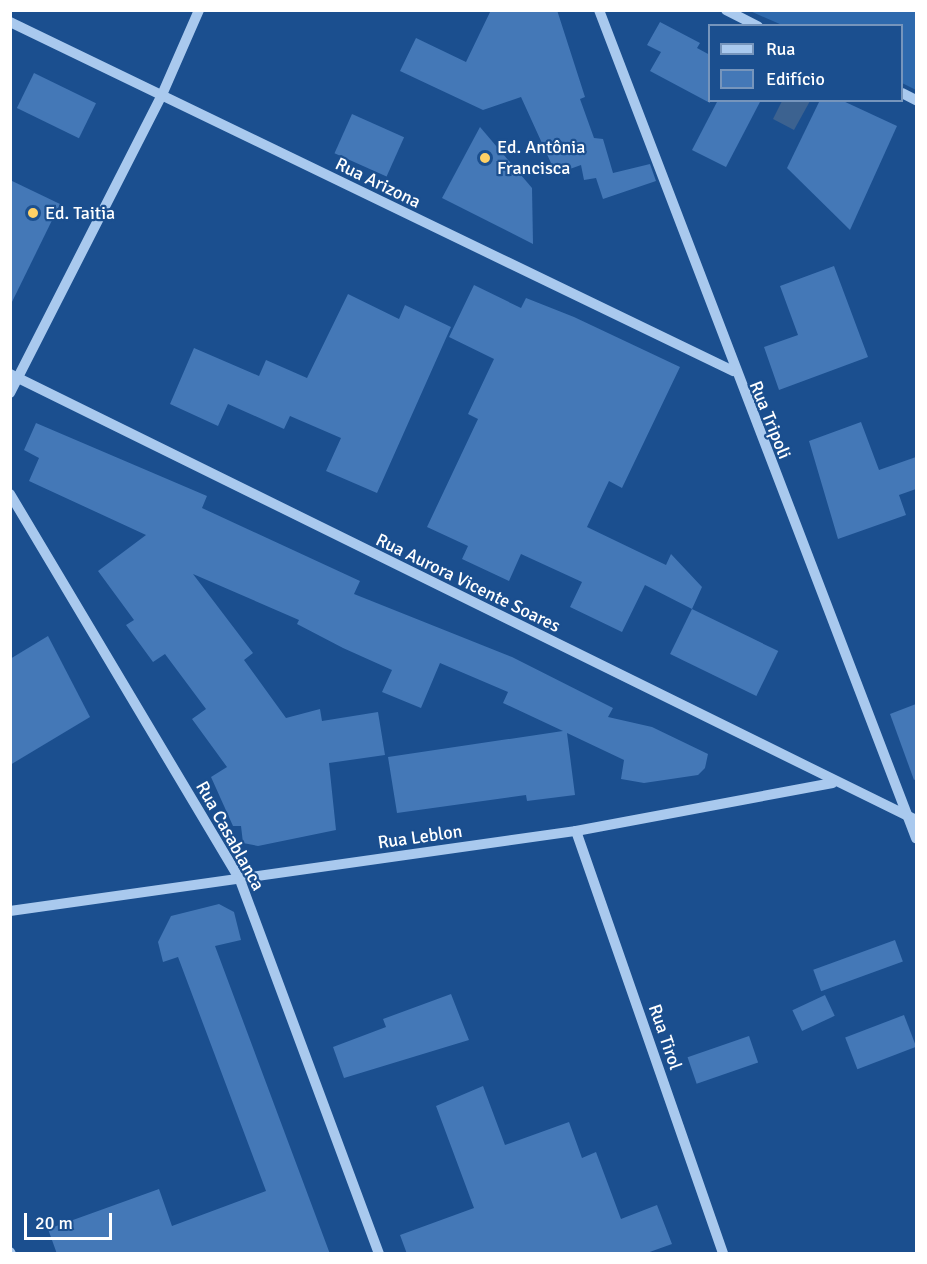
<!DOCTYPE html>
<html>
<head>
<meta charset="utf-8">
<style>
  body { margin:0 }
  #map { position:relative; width:927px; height:1264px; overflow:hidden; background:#1b4f8f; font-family:Signika,sans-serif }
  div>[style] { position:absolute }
  .green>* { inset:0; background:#2e69ad }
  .water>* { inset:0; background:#3c6290 }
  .building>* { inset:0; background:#4478b7; transform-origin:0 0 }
  .minor>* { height:10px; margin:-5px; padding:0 5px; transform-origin:5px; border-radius:5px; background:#a9c9ee }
  .dots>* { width:16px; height:16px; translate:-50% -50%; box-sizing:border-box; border:3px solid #1b4f8f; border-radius:50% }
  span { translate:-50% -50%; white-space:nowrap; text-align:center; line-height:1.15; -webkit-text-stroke:4.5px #1b4f8f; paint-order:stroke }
  .poi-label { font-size:18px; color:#fff }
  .left { translate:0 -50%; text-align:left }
  .street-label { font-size:18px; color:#fff }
  .frame { position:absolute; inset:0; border:12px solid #fff; pointer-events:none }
  .legend { position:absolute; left:708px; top:24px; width:195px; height:78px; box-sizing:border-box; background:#1b4f8f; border:2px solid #7695bc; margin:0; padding:8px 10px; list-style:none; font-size:18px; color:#fff }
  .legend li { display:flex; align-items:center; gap:12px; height:30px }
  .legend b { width:30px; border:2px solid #7695bc }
  .scale { position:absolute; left:24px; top:1213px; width:88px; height:27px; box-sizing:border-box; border:3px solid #fff; border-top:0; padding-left:8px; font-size:18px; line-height:21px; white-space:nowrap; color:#fff; -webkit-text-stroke:4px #1b4f8f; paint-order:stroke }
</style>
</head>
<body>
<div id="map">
  <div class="green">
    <i style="clip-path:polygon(750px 11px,916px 11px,916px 90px,902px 83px,902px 26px,782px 25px)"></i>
  </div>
  <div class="water">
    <i style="clip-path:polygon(782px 101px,810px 101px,794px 130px,773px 119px)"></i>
  </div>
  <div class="building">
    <i style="clip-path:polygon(491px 10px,557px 10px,585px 97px,580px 99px,594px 138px,603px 139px,613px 173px,650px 164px,656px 181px,603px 199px,596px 178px,584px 180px,581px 165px,556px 174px,521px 97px,483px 110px,400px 71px,416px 38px,466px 62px)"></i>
    <i style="clip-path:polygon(660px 22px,700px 43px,697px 48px,710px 55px,710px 103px,650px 71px,661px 52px,647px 45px)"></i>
    <i style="left:34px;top:73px;width:69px;height:39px;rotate:26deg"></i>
    <i style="clip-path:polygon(718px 100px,761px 100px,726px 167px,692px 150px)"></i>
    <i style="clip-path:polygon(820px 100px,841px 100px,897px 126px,850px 230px,787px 168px)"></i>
    <i style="left:352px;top:114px;width:57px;height:43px;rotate:24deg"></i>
    <i style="clip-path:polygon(480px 127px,532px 188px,533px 244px,442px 198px)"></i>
    <i style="clip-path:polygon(10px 180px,60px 204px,10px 306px)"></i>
    <i style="clip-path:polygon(834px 266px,868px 357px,779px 390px,764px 347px,798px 335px,780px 286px)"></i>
    <i style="clip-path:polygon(474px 285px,521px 308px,526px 298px,574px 317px,680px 367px,622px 488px,609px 481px,587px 527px,666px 565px,671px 554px,702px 587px,692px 609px,645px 585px,622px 632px,570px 607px,582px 582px,521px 554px,509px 581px,462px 559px,468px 546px,427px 527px,478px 419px,468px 414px,494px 359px,449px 337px)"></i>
    <i style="clip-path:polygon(348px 294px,399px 319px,405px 305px,451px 327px,377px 493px,326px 471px,341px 438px,290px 416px,284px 429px,228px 404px,218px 426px,170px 404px,194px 348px,259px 376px,266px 360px,307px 378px)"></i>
    <i style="clip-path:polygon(861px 422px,879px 470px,916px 457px,916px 489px,899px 495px,906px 515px,838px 539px,809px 441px)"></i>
    <i style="clip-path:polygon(36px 423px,207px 496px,202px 508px,360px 581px,354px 594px,512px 657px,613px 708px,608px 717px,652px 727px,708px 754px,705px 768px,698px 775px,644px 783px,621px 779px,624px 760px,567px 733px,575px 795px,527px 801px,526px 795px,397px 813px,388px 757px,563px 731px,503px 703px,508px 692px,440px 663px,421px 708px,382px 692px,392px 670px,343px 648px,297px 624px,299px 620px,193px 574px,253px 653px,244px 660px,286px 718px,320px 709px,322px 721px,378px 712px,385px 755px,329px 763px,336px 830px,258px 846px,243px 843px,241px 826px,233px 826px,211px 777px,227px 767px,192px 719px,206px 709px,165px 654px,153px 662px,126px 625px,134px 620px,98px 571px,146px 535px,29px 481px,39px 458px,24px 450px)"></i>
    <i style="left:692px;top:609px;width:96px;height:50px;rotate:26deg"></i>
    <i style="clip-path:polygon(48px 636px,90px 717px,10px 765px,10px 659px)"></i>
    <i style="clip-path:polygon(916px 704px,916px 779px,914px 780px,890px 714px)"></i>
    <i style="clip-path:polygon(219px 904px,234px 912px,241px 940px,215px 946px,330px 1254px,57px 1254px,48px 1229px,159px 1189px,172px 1226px,266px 1191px,178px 957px,163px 962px,158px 942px,171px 916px)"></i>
    <i style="left:895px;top:940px;width:23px;height:87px;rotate:70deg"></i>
    <i style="clip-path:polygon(451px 994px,469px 1040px,344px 1078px,333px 1047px,386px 1027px,383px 1019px)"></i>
    <i style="left:825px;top:995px;width:23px;height:36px;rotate:65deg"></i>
    <i style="left:904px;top:1015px;width:34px;height:63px;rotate:69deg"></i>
    <i style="left:749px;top:1036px;width:28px;height:65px;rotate:71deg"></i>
    <i style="clip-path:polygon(483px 1086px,505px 1145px,569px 1122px,582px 1158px,596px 1152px,621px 1219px,657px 1205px,672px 1244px,644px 1254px,407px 1254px,400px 1235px,474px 1208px,436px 1106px)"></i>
  </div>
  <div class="minor">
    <i style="left:599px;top:10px;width:887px;rotate:69.05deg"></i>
    <i style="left:726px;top:10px;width:36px;rotate:27deg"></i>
    <i style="left:10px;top:22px;width:803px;rotate:25.77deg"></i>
    <i style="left:902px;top:93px;width:16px;rotate:27deg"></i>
    <i style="left:10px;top:374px;width:1010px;rotate:26.21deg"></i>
    <i style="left:10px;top:393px;width:332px;rotate:-63deg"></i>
    <i style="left:161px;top:97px;width:95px;rotate:-66.4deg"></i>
    <i style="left:10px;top:494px;width:449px;rotate:59.2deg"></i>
    <i style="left:240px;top:880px;width:399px;rotate:69.6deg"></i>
    <i style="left:576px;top:831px;width:448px;rotate:70.8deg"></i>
    <i style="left:10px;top:911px;width:572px;rotate:-8.05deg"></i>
    <i style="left:576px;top:831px;width:261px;rotate:-10.6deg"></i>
    <i style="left:10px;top:1252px;width:2px;rotate:63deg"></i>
  </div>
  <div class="dots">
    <i style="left:485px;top:158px;background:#ffd166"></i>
    <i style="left:33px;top:213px;background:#ffd166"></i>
  </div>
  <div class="poi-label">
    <span class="left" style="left:497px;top:158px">Ed. Antônia<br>Francisca</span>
    <span class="left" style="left:45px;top:213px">Ed. Taitia</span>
  </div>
  <div class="street-label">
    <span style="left:378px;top:183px;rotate:26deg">Rua Arizona</span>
    <span style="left:770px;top:420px;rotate:68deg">Rua Tripoli</span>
    <span style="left:468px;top:583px;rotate:26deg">Rua Aurora Vicente Soares</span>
    <span style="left:230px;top:836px;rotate:61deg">Rua Casablanca</span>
    <span style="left:420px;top:837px;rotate:-8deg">Rua Leblon</span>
    <span style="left:665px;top:1037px;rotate:71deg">Rua Tirol</span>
  </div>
  <div class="frame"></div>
  <ul class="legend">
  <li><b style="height:8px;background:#a9c9ee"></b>Rua</li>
  <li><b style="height:16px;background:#4478b7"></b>Edifício</li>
  </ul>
  <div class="scale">20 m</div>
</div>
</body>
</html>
